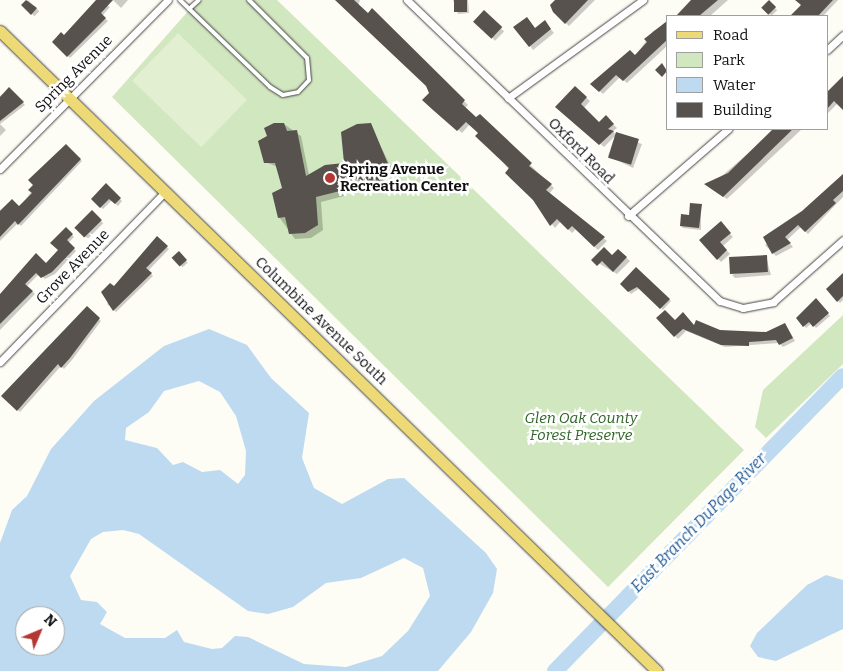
<!DOCTYPE html>
<html>
<head>
<meta charset="utf-8">
<style>
  body { margin:0 }
  #map { position:relative; width:843px; height:671px; overflow:hidden; background:#fefdf5; font-family:Bitter,serif }
  div>[style] { position:absolute }
  .green>* { inset:0; background:#d1e7c0 }
  .pitch>* { inset:0; background:#e2efd1; transform-origin:0 0 }
  .water>* { inset:0; background:#bddaf1 }
  .shadow>* { inset:0; background:#0003; transform-origin:0 0 }
  .river>* { height:16px; margin:-8px; padding:0 8px; transform-origin:8px; border-radius:8px; background:#bddaf1 }
  .building>* { inset:0; background:#58524e; transform-origin:0 0 }
  .roads { filter:drop-shadow(0 0 1px #434343) drop-shadow(0 0 1px #434343) }
  .lane>* { height:4px; margin:-2px; padding:0 2px; transform-origin:2px; border-radius:2px; background:#fff }
  .street>* { height:7px; margin:-3.5px; padding:0 3.5px; transform-origin:3.5px; border-radius:3.5px; background:#fff }
  .primary>* { height:11px; margin:-5.5px; padding:0 5.5px; transform-origin:5.5px; border-radius:5.5px; background:#edd976 }
  .dots>* { width:14px; height:14px; translate:-50% -50%; box-sizing:border-box; border:2px solid #fff; border-radius:50% }
  span { translate:-50% -50%; white-space:nowrap; text-align:center; line-height:1.15; -webkit-text-stroke:5px #fff; paint-order:stroke }
  .street-label { font-size:15px; color:#101010 }
  .poi-label { font-size:15px; color:#101010; font-weight:700 }
  .left { translate:0 -50%; text-align:left }
  .park-label { font-size:15px; color:#2d6425; font-style:italic }
  .water-label { font-size:16px; color:#235c99; font-style:italic }
  .legend { position:absolute; left:666px; top:15px; width:162px; height:115px; box-sizing:border-box; background:#fff; border:1px solid #9f9f9f; margin:0; padding:6px 9px; list-style:none; font-size:15px; color:#101010 }
  .legend li { display:flex; align-items:center; gap:10px; height:25px }
  .legend b { width:25px; border:1px solid #9f9f9f }
  .north { position:absolute; left:15px; top:606px; width:50px; height:50px; box-sizing:border-box; background:#fff; border:1px solid #9f9f9f; border-radius:50%; rotate:45deg; font-size:14px; font-weight:700; line-height:20px; text-align:center; color:#101010 }
  .north::after { content:''; display:block; margin:auto; width:18px; height:22px; background:#b53733; clip-path:polygon(50% 0,100% 100%,50% 72%,0 100%) }
</style>
</head>
<body>
<div id="map">
  <div class="green">
    <i style="clip-path:polygon(198px 0,277px 0,744px 450px,608px 587px,112px 97px)"></i>
    <i style="clip-path:polygon(843px 315px,843px 364px,766px 438px,755px 427px,763px 390px)"></i>
  </div>
  <div class="pitch">
    <i style="left:178px;top:33px;width:96px;height:66px;rotate:44deg"></i>
  </div>
  <div class="water">
    <i style="clip-path:polygon(evenodd,209px 329px,247px 345px,271px 378px,309px 413px,302px 458px,314px 488px,342px 504px,388px 479px,404px 478px,486px 553px,497px 569px,493px 593px,471px 632px,438px 671px,0 671px,0 543px,12px 510px,27px 496px,51px 449px,94px 401px,164px 346px,209px 329px,199px 381px,220px 392px,236px 416px,246px 451px,245px 475px,238px 484px,220px 470px,202px 472px,183px 462px,173px 465px,157px 448px,125px 440px,126px 428px,149px 412px,164px 391px,199px 381px,209px 329px,123px 530px,139px 534px,248px 611px,268px 614px,293px 607px,326px 583px,361px 578px,404px 558px,423px 568px,430px 596px,408px 631px,382px 656px,346px 667px,304px 664px,248px 637px,235px 636px,222px 648px,212px 649px,184px 642px,177px 630px,165px 638px,125px 638px,100px 624px,107px 612px,97px 602px,81px 600px,70px 576px,91px 539px,103px 532px,123px 530px,209px 329px,25px 616px,55px 616px,55px 646px,25px 646px,25px 616px)"></i>
    <i style="clip-path:polygon(826px 575px,843px 580px,843px 629px,776px 661px,758px 657px,750px 646px,757px 633px,807px 585px)"></i>
  </div>
  <div class="shadow">
    <i style="left:28px;top:0;width:16px;height:7px;rotate:45deg"></i>
    <i style="clip-path:polygon(98px 0,110px 7px,102px 16px,108px 21px,70px 58px,53px 42px,64px 37px)"></i>
    <i style="clip-path:polygon(113px 0,128px 0,121px 8px)"></i>
    <i style="clip-path:polygon(344px 0,360px 0,358px 6px,368px 15px,372px 10px,468px 105px,465px 108px,476px 119px,480px 116px,554px 188px,549px 194px,607px 241px,598px 250px,576px 229px,572px 233px,561px 221px,555px 228px,480px 133px,470px 124px,462px 133px,438px 113px,427px 86px)"></i>
    <i style="clip-path:polygon(453px 0,468px 0,469px 13px,458px 14px)"></i>
    <i style="clip-path:polygon(558px 0,595px 0,569px 26px,554px 12px)"></i>
    <i style="clip-path:polygon(695px 0,728px 0,710px 16px,678px 16px)"></i>
    <i style="clip-path:polygon(797px 0,838px 0,823px 16px,795px 16px,802px 5px)"></i>
    <i style="left:768px;top:1px;width:13px;height:8px;rotate:45deg"></i>
    <i style="left:484px;top:12px;width:28px;height:13px;rotate:44deg"></i>
    <i style="clip-path:polygon(667px 23px,667px 46px,627px 83px,620px 77px,603px 94px,592px 84px,635px 57px,653px 31px)"></i>
    <i style="clip-path:polygon(548px 26px,554px 33px,533px 50px,530px 46px,536px 29px)"></i>
    <i style="clip-path:polygon(840px 81px,843px 109px,838px 103px,827px 114px,827px 93px)"></i>
    <i style="clip-path:polygon(575px 88px,590px 101px,584px 108px,599px 123px,606px 117px,617px 128px,613px 131px,616px 135px,642px 144px,633px 168px,608px 156px,615px 136px,604px 147px,561px 111px)"></i>
    <i style="clip-path:polygon(9px 89px,25px 105px,0 124px,6px 130px,0 136px,0 96px)"></i>
    <i style="clip-path:polygon(284px 124px,301px 136px,309px 175px,346px 165px,370px 125px,392px 169px,382px 175px,386px 189px,370px 194px,364px 184px,341px 186px,344px 196px,321px 202px,323px 230px,311px 238px,295px 239px,279px 217px,284px 188px,278px 167px,265px 162px)"></i>
    <i style="clip-path:polygon(776px 129px,802px 129px,727px 199px,709px 187px)"></i>
    <i style="clip-path:polygon(66px 146px,82px 161px,21px 226px,18px 223px,0 241px,0 210px,12px 200px,19px 208px)"></i>
    <i style="clip-path:polygon(843px 176px,843px 197px,808px 234px,801px 227px,787px 240px,793px 247px,776px 256px,765px 245px,769px 242px,764px 237px,803px 212px)"></i>
    <i style="clip-path:polygon(106px 185px,122px 201px,118px 206px,112px 200px,103px 209px,92px 199px)"></i>
    <i style="clip-path:polygon(701px 205px,701px 230px,683px 228px,681px 226px)"></i>
    <i style="left:92px;top:212px;width:16px;height:22px;rotate:45deg"></i>
    <i style="clip-path:polygon(720px 223px,733px 237px,723px 246px,730px 254px,721px 262px,701px 240px)"></i>
    <i style="clip-path:polygon(66px 228px,74px 237px,68px 243px,76px 251px,55px 274px,45px 279px,39px 274px,27px 286px,35px 294px,0 330px,0 295px,46px 264px,60px 250px)"></i>
    <i style="clip-path:polygon(157px 238px,169px 249px,148px 271px,153px 276px,116px 312px,107px 304px)"></i>
    <i style="clip-path:polygon(618px 250px,630px 261px,617px 274px,593px 260px,612px 257px)"></i>
    <i style="left:179px;top:253px;width:13px;height:7px;rotate:48deg"></i>
    <i style="clip-path:polygon(766px 257px,771px 275px,735px 278px,732px 275px)"></i>
    <i style="clip-path:polygon(636px 269px,671px 301px,663px 310px,640px 288px,631px 294px,622px 284px)"></i>
    <i style="clip-path:polygon(843px 274px,843px 300px,840px 303px,827px 289px)"></i>
    <i style="clip-path:polygon(816px 300px,830px 316px,816px 328px,812px 323px,806px 328px,798px 318px)"></i>
    <i style="clip-path:polygon(87px 308px,101px 321px,72px 360px,64px 369px,61px 366px,20px 412px,3px 396px)"></i>
    <i style="clip-path:polygon(658px 318px,720px 331px,767px 333px,785px 324px,795px 341px,783px 347px,779px 343px,725px 347px,686px 331px,678px 339px)"></i>
  </div>
  <div class="river">
    <i style="left:555px;top:671px;width:412px;rotate:-45.7deg"></i>
  </div>
  <div class="building">
    <i style="clip-path:polygon(26px 0,37px 8px,31px 15px,21px 5px)"></i>
    <i style="clip-path:polygon(96px 0,113px 0,101px 13px,106px 18px,67px 57px,52px 42px,61px 32px,64px 35px)"></i>
    <i style="clip-path:polygon(335px 0,354px 0,368px 13px,372px 8px,465px 100px,462px 104px,476px 117px,480px 114px,532px 163px,529px 166px,552px 184px,546px 190px,605px 237px,594px 247px,572px 226px,568px 230px,557px 219px,550px 226px,533px 200px,505px 173px,509px 168px,475px 136px,478px 133px,466px 122px,457px 131px,433px 110px,422px 100px,429px 93px,426px 86px)"></i>
    <i style="left:454px;top:0;width:13px;height:12px"></i>
    <i style="clip-path:polygon(555px 0,588px 0,565px 24px,553px 12px,550px 5px)"></i>
    <i style="clip-path:polygon(691px 0,718px 0,699px 16px,676px 16px)"></i>
    <i style="left:769px;top:0;width:10px;height:11px;rotate:45deg"></i>
    <i style="clip-path:polygon(795px 0,833px 0,818px 16px,790px 16px,801px 5px)"></i>
    <i style="left:484px;top:10px;width:25px;height:16px;rotate:43deg"></i>
    <i style="clip-path:polygon(527px 17px,535px 28px,545px 20px,551px 29px,529px 47px,513px 27px)"></i>
    <i style="clip-path:polygon(667px 21px,667px 40px,623px 81px,616px 75px,599px 92px,590px 84px,630px 50px,635px 55px,647px 42px,644px 39px)"></i>
    <i style="clip-path:polygon(662px 63px,667px 71px,662px 77px,655px 70px)"></i>
    <i style="clip-path:polygon(843px 76px,843px 110px,834px 101px,827px 109px,827px 92px)"></i>
    <i style="clip-path:polygon(575px 86px,587px 97px,581px 104px,599px 122px,606px 115px,614px 124px,608px 129px,614px 131px,599px 145px,555px 107px)"></i>
    <i style="clip-path:polygon(9px 87px,24px 102px,0 121px,0 97px)"></i>
    <i style="clip-path:polygon(274px 123px,284px 123px,287px 131px,297px 130px,306px 176px,325px 165px,344px 163px,341px 132px,357px 124px,371px 123px,388px 164px,377px 170px,382px 184px,375px 189px,364px 189px,361px 179px,337px 181px,340px 191px,316px 197px,318px 225px,305px 233px,289px 234px,285px 217px,278px 218px,272px 193px,282px 188px,275px 163px,264px 163px,258px 141px,267px 136px,264px 128px)"></i>
    <i style="clip-path:polygon(773px 129px,793px 129px,723px 197px,704px 184px,728px 173px)"></i>
    <i style="left:616px;top:132px;width:24px;height:27px;rotate:17deg"></i>
    <i style="clip-path:polygon(66px 144px,81px 159px,18px 225px,15px 221px,0 237px,0 211px,12px 199px,19px 206px,32px 193px,28px 190px,33px 185px,28px 180px)"></i>
    <i style="clip-path:polygon(843px 174px,843px 191px,833px 200px,836px 203px,805px 232px,798px 225px,785px 237px,791px 243px,772px 254px,763px 237px,802px 211px)"></i>
    <i style="clip-path:polygon(106px 183px,121px 198px,115px 204px,109px 199px,100px 208px,91px 199px)"></i>
    <i style="clip-path:polygon(690px 203px,702px 204px,699px 228px,680px 226px,681px 214px,689px 215px)"></i>
    <i style="left:92px;top:210px;width:14px;height:25px;rotate:45deg"></i>
    <i style="clip-path:polygon(721px 221px,731px 233px,720px 242px,727px 250px,717px 260px,699px 240px)"></i>
    <i style="clip-path:polygon(66px 227px,73px 234px,67px 240px,75px 248px,52px 272px,41px 278px,36px 273px,25px 284px,33px 291px,0 324px,0 294px,36px 253px,46px 263px,58px 250px,50px 243px)"></i>
    <i style="clip-path:polygon(157px 236px,168px 246px,146px 268px,152px 273px,113px 311px,101px 292px,110px 283px,114px 286px)"></i>
    <i style="clip-path:polygon(604px 247px,612px 255px,618px 249px,627px 257px,613px 272px,602px 261px,597px 266px,591px 260px)"></i>
    <i style="left:179px;top:251px;width:12px;height:10px;rotate:48deg"></i>
    <i style="left:767px;top:255px;width:17px;height:38px;rotate:87deg"></i>
    <i style="clip-path:polygon(636px 267px,670px 299px,660px 309px,637px 287px,628px 292px,620px 284px)"></i>
    <i style="clip-path:polygon(843px 273px,843px 296px,837px 302px,826px 289px)"></i>
    <i style="clip-path:polygon(816px 298px,829px 313px,813px 327px,809px 322px,803px 327px,796px 318px)"></i>
    <i style="clip-path:polygon(87px 306px,100px 318px,70px 358px,61px 368px,58px 364px,17px 411px,1px 396px)"></i>
    <i style="clip-path:polygon(665px 310px,675px 320px,683px 312px,694px 325px,696px 320px,720px 330px,766px 332px,785px 323px,793px 338px,779px 345px,776px 340px,749px 342px,749px 346px,721px 345px,683px 329px,674px 337px,656px 318px)"></i>
  </div>
  <div class="roads">
    <div class="lane">
      <i style="left:180px;top:0;width:125px;rotate:44deg"></i>
      <i style="left:270px;top:87px;width:15px;rotate:32deg"></i>
      <i style="left:283px;top:95px;width:15px;rotate:-11deg"></i>
      <i style="left:298px;top:92px;width:16px;rotate:-47deg"></i>
      <i style="left:309px;top:80px;width:22px;rotate:-95deg"></i>
      <i style="left:307px;top:58px;width:82px;rotate:-135deg"></i>
      <i style="left:189px;top:9px;width:13px;rotate:-42deg"></i>
    </div>
    <div class="street">
      <i style="left:407px;top:0;width:434px;rotate:43.9deg"></i>
      <i style="left:720px;top:301px;width:24px;rotate:17deg"></i>
      <i style="left:743px;top:308px;width:31px;rotate:-11deg"></i>
      <i style="left:773px;top:302px;width:94px;rotate:-41.5deg"></i>
      <i style="left:827px;top:50px;width:22px;rotate:-43deg"></i>
      <i style="left:508px;top:98px;width:167px;rotate:-36deg"></i>
      <i style="left:0;top:169px;width:238px;rotate:-45.2deg"></i>
      <i style="left:628px;top:216px;width:133px;rotate:-41deg"></i>
      <i style="left:0;top:362px;width:238px;rotate:-45.9deg"></i>
    </div>
    <div class="primary">
      <i style="left:0;top:31px;width:917px;rotate:44.25deg"></i>
    </div>
  </div>
  <div class="dots">
    <i style="left:330px;top:178px;background:#b53733"></i>
  </div>
  <div class="street-label">
    <span style="left:74px;top:74px;rotate:-45deg">Spring Avenue</span>
    <span style="left:581px;top:151px;rotate:45deg">Oxford Road</span>
    <span style="left:73px;top:267px;rotate:-46deg">Grove Avenue</span>
    <span style="left:321px;top:321px;rotate:44deg">Columbine Avenue South</span>
  </div>
  <div class="poi-label">
    <span class="left" style="left:340px;top:178px">Spring Avenue<br>Recreation Center</span>
  </div>
  <div class="park-label">
    <span style="left:581px;top:427px">Glen Oak County<br>Forest Preserve</span>
  </div>
  <div class="water-label">
    <span style="left:699px;top:523px;rotate:-46deg">East Branch DuPage River</span>
  </div>
  <ul class="legend">
  <li><b style="height:6px;background:#edd976"></b>Road</li>
  <li><b style="height:14px;background:#d1e7c0"></b>Park</li>
  <li><b style="height:14px;background:#bddaf1"></b>Water</li>
  <li><b style="height:14px;background:#58524e"></b>Building</li>
  </ul>
  <div class="north">N</div>
</div>
</body>
</html>
